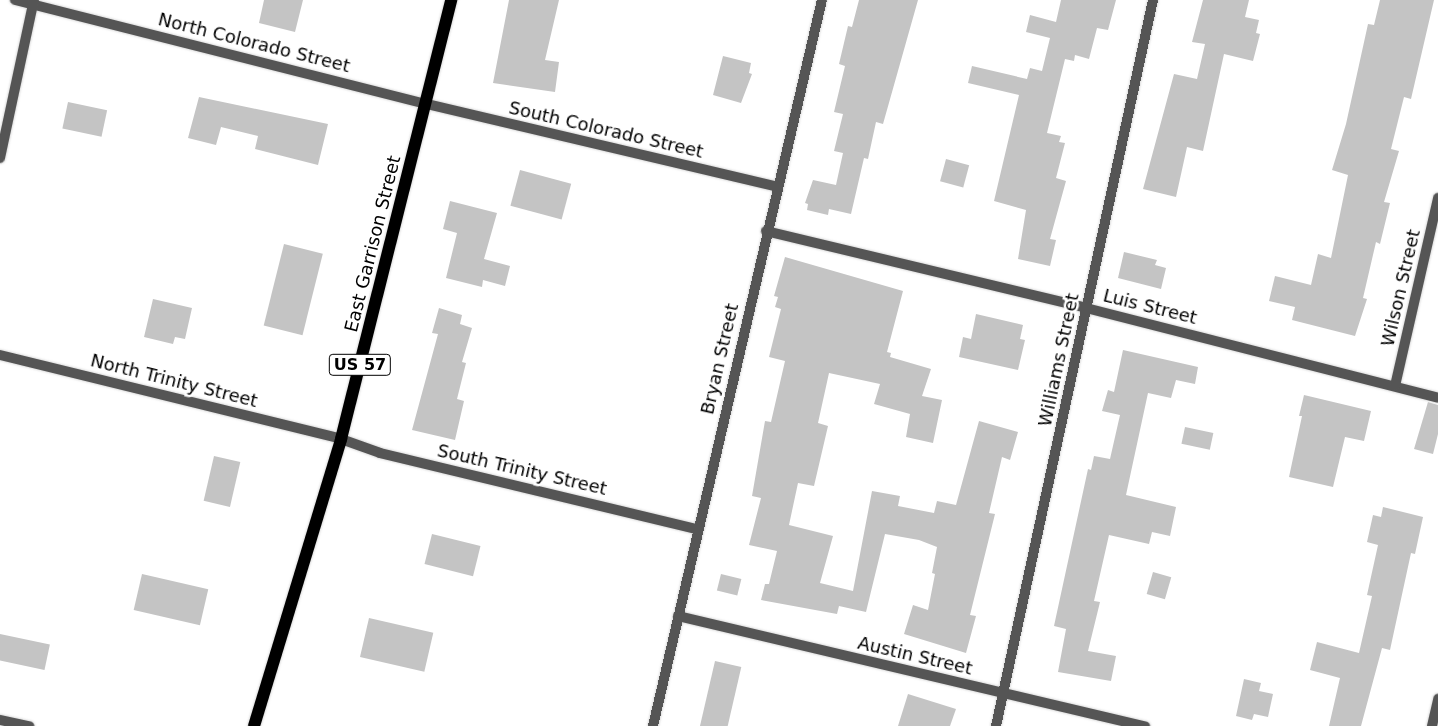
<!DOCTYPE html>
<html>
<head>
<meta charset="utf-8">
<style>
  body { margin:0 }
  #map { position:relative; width:1438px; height:726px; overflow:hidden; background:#fff; font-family:"DejaVu Sans",sans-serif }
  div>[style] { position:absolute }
  .building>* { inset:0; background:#c4c4c4; transform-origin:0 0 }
  .roads { filter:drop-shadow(0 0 1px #dbdbdb) drop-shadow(0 0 1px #dbdbdb) }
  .street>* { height:10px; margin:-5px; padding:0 5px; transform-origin:5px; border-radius:5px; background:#555 }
  .primary>* { height:12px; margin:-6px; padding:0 6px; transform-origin:6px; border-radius:6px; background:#000 }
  span { translate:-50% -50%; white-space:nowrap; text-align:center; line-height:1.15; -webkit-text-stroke:5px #fff; paint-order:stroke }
  .shield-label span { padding:1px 4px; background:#fff; border:1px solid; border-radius:4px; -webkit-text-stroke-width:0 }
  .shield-label { font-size:16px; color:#000; font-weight:700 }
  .street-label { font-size:18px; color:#000 }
</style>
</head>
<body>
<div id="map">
  <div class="building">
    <i style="clip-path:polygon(264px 0,303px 0,295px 32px,259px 23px)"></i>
    <i style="clip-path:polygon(509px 0,559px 0,545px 60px,559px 62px,555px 92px,493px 83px)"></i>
    <i style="clip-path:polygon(859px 0,918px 0,883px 124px,876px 122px,868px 159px,864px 158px,851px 214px,829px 209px,828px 215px,807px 210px,808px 204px,805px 203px,813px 180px,836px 185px,843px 153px,834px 151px,843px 114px,834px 112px,845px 66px,839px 64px,848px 26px,852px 27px)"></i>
    <i style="clip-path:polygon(1061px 0,1116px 0,1108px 30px,1097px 28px,1089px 59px,1075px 55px,1074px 61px,1065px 59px,1047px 133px,1061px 136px,1059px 142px,1065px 143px,1056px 178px,1066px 181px,1050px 239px,1056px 240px,1050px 266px,1018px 259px,1026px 210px,994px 201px,1019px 95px,968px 83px,972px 66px,1027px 79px,1030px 68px,1042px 71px,1050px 38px,1026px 32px,1030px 15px,1056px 22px)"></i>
    <i style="clip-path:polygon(1203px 0,1249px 0,1245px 17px,1259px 20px,1256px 33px,1260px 34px,1253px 61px,1224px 54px,1203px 151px,1187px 147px,1176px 197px,1143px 189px,1174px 74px,1197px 79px,1205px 44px,1192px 42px)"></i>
    <i style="clip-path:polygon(1380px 0,1434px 0,1411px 99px,1404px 97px,1391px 149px,1399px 151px,1384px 202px,1390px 203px,1380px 244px,1376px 242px,1363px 298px,1367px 299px,1355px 336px,1292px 320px,1295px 307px,1269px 301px,1275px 276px,1311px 285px,1318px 254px,1331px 258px,1348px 175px,1332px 170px,1346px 124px,1368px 24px,1374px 25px)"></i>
    <i style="clip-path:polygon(723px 56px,751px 63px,749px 73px,752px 74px,741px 103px,713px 95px)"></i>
    <i style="clip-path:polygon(199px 97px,328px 124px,318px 165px,255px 149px,258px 136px,221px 127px,216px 145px,188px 138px)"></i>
    <i style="left:68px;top:102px;width:40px;height:27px;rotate:12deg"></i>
    <i style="left:946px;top:159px;width:24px;height:23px;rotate:15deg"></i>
    <i style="left:520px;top:170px;width:53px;height:37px;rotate:15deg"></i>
    <i style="clip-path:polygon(450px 201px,497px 213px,484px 259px,510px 266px,505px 286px,483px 280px,482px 287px,446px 278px,457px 233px,443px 229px)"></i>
    <i style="left:284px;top:244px;width:40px;height:84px;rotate:14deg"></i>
    <i style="clip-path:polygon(1124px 252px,1157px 260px,1155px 265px,1166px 268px,1161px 289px,1118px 278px)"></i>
    <i style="clip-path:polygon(785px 257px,903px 291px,887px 352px,891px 353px,890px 357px,931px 369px,922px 396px,942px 400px,933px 443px,906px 437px,910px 414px,874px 404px,880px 384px,829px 373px,818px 423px,828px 426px,814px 486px,798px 483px,789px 525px,833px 536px,820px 583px,853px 591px,872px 491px,900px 496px,898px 506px,934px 513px,937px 501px,956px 505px,979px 421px,1018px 432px,1010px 460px,1002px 457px,989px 513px,995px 514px,970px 615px,976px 616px,966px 653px,904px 634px,913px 605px,928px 610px,935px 574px,932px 573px,937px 547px,919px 540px,885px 534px,866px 612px,839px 606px,837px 614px,761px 600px,765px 584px,769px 584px,777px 551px,749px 545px,761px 498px,752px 496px,765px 421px,771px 422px,785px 361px,769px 357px,781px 309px,775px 307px,778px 297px,774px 296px)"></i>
    <i style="clip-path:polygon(153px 299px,192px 308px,185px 339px,175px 337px,173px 344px,144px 337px)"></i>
    <i style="clip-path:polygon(439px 308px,462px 315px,460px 324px,472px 328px,462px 362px,466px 363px,457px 399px,464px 401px,455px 440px,412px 430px,438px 334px,432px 333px)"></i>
    <i style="clip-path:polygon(976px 314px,1023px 325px,1020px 339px,1025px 340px,1018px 370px,959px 357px,963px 337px,971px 339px)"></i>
    <i style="clip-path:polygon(1123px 350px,1198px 367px,1195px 384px,1176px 380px,1171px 398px,1148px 393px,1126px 495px,1176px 507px,1170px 536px,1152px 532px,1149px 544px,1109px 535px,1094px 601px,1100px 602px,1088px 651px,1116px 656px,1111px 681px,1058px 672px,1066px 629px,1054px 626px,1088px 469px,1091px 470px,1094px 456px,1110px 459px,1120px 415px,1102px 411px,1108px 390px,1114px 392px)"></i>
    <i style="clip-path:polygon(1304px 395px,1371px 411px,1364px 441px,1345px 437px,1333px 487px,1289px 477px,1302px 416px,1299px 416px)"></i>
    <i style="clip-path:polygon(1428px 402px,1438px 405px,1438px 434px,1433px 454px,1414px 449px)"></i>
    <i style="left:1185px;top:427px;width:29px;height:17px;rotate:12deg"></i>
    <i style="left:214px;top:456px;width:27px;height:46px;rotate:13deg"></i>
    <i style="clip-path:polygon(1383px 507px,1423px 517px,1415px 554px,1411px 553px,1390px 650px,1382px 648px,1361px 726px,1329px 726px,1340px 678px,1310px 670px,1317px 642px,1359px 653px,1372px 596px,1367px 595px,1378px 545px,1367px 542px,1373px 515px,1381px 517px)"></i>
    <i style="left:432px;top:534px;width:50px;height:31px;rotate:14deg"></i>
    <i style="left:1153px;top:572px;width:19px;height:23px;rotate:16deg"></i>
    <i style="left:142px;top:574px;width:68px;height:37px;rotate:13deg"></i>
    <i style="left:721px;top:574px;width:21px;height:17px;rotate:14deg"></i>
    <i style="left:369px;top:618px;width:66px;height:40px;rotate:13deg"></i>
    <i style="left:0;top:634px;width:51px;height:26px;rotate:12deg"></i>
    <i style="left:715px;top:661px;width:27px;height:67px;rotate:13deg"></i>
    <i style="clip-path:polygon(1244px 679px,1261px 683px,1259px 691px,1273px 694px,1268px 717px,1254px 714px,1252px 720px,1236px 716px)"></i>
    <i style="clip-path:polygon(908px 694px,956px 709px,950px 726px,898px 726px)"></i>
  </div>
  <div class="roads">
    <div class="street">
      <i style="left:15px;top:0;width:425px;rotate:14.2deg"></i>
      <i style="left:427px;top:104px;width:360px;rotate:13.3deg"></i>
      <i style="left:0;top:158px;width:162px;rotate:-77.9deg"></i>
      <i style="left:766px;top:231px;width:329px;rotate:13.5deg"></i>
      <i style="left:1086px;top:308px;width:363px;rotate:14.3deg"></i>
      <i style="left:0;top:355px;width:351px;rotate:13.8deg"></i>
      <i style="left:341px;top:439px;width:41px;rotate:19.7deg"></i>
      <i style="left:380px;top:453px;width:326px;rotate:13.5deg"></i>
      <i style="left:1395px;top:386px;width:193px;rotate:-77.1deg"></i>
      <i style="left:678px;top:616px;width:480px;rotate:13.3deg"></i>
      <i style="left:0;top:720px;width:30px;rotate:12deg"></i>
      <i style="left:653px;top:726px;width:745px;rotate:-76.9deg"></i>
      <i style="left:996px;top:726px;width:743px;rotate:-77.8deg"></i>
      <i style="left:1432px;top:726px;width:28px;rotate:-77deg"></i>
    </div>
    <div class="primary">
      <i style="left:254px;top:726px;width:300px;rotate:-73.1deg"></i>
      <i style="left:341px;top:439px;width:453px;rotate:-75.9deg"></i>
    </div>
  </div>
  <div class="shield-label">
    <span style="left:360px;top:365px">US 57</span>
  </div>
  <div class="street-label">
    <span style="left:254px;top:43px;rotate:14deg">North Colorado Street</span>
    <span style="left:606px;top:130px;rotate:13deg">South Colorado Street</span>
    <span style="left:373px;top:244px;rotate:-76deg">East Garrison Street</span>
    <span style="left:1401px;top:288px;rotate:-77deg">Wilson Street</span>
    <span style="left:1150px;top:307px;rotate:14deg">Luis Street</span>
    <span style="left:720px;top:359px;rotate:-77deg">Bryan Street</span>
    <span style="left:1059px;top:360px;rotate:-78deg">Williams Street</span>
    <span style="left:174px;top:381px;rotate:14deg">North Trinity Street</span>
    <span style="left:522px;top:470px;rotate:13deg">South Trinity Street</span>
    <span style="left:915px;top:656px;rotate:13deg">Austin Street</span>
  </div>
</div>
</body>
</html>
